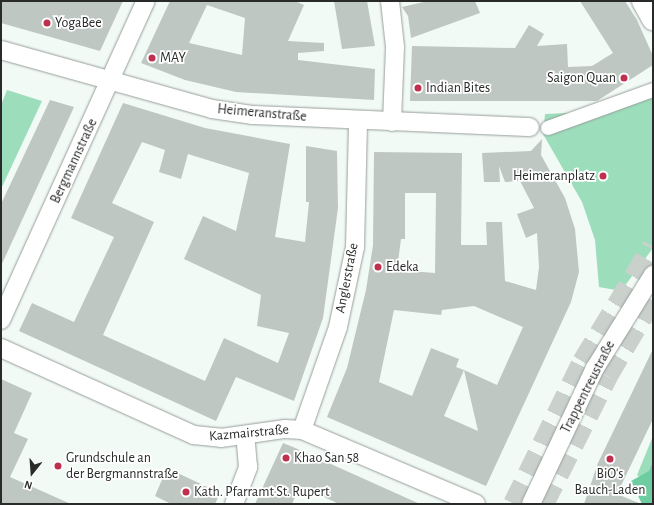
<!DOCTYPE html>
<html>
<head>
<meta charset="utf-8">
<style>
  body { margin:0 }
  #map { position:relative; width:654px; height:505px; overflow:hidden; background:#f2faf6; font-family:"Alegreya Sans",sans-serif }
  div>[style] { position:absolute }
  .green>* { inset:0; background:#9cdebc }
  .forest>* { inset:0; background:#6dcda0 }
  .building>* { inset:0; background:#bfc7c2 }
  .trunk-tunnel>* { height:22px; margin-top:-11px; transform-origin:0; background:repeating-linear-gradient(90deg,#cad1cd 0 22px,transparent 0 33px) }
  .roads { filter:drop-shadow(0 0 1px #979e9a) drop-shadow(0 0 1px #979e9a) }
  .pedestrian>* { height:14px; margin:-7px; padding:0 7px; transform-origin:7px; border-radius:7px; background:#fff }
  .minor>* { height:18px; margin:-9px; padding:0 9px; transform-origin:9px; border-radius:9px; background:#fff }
  .tertiary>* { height:22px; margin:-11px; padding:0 11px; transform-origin:11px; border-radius:11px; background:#fff }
  .dots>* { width:11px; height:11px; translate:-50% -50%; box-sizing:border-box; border:2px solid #fff; border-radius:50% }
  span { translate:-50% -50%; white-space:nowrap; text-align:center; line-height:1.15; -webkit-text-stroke:3.5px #fff; paint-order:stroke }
  .poi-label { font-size:14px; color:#282b29 }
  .left { translate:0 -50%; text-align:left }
  .right { translate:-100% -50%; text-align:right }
  .street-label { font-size:14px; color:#282b29 }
  .frame { position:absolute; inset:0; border:2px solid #282b29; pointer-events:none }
  .north { position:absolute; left:12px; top:453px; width:40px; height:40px; -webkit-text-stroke:3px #fff; paint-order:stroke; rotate:197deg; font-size:11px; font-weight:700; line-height:16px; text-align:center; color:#282b29 }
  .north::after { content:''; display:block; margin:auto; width:14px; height:18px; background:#282b29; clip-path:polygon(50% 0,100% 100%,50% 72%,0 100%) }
</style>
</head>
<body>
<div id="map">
  <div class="green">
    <i style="clip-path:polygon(7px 90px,42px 101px,1px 189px,1px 105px)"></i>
    <i style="clip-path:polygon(653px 95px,653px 248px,621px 291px,599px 287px,595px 240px,582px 202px,543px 134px,545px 114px,611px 111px)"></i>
    <i style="clip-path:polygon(653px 436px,653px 487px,637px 475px)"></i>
  </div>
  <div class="forest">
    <i style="clip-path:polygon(653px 462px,653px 504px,642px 504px,631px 481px,649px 471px)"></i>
  </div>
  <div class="building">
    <i style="clip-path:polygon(1px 1px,123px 1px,100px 51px,1px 23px)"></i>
    <i style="clip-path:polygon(evenodd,170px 1px,295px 1px,304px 5px,288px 41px,324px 43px,324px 51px,298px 53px,298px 60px,375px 69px,374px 100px,236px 92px,185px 80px,141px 63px,170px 1px,207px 5px,245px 18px,242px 55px,189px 43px,207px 5px)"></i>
    <i style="clip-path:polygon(334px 1px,367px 1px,375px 46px,342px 49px)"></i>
    <i style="clip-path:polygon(428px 1px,475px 1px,480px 13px,411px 38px,408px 16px,402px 7px)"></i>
    <i style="clip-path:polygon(580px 1px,625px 1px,637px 20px,653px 56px,653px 65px,597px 101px,410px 101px,412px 46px,515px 48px,529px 25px,544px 34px,537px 46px,567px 44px,568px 67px,592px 66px,613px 53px)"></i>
    <i style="clip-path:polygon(50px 100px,74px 107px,1px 266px,1px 204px)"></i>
    <i style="clip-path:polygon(evenodd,123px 103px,205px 128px,290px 144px,275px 237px,305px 242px,309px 202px,306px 202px,306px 146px,337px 151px,338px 208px,323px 318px,294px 401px,236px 377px,216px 421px,19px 331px,32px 303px,74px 322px,114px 237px,71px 218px,123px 103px,142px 142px,165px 150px,159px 172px,181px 179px,188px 154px,249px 173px,236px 231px,203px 216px,184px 259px,261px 295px,257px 326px,289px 333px,278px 363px,224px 338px,205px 381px,103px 335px,154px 222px,112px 203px,142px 142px)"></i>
    <i style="clip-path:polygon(evenodd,542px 139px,541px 155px,565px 198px,575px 229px,579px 272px,571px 302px,486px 486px,327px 417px,347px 368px,366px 290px,373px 245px,374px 152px,462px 153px,461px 245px,487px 245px,486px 222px,502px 222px,505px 281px,536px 290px,539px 267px,537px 233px,526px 238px,517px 214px,534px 208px,520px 181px,505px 182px,499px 166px,500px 182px,484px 182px,482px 153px,531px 151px,542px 139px,405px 193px,436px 193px,435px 273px,397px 270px,401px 239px,405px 239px,405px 193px,542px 139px,474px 306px,523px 327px,497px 385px,464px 370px,478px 431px,444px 416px,464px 370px,456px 367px,459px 359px,431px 348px,412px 396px,379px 382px,394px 310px,441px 315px,442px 310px,474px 306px)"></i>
    <i style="clip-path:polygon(653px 349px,653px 419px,617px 494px,641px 504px,584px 504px,598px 463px)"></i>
    <i style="clip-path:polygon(1px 379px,32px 393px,14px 433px,28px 439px,10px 477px,71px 504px,1px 504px)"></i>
    <i style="clip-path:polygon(283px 443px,293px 447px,420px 504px,339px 504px,300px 486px,292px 504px,255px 504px)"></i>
    <i style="clip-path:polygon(167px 468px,220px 493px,215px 504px,171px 504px,155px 496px)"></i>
  </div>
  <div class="trunk-tunnel">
    <i style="left:514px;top:504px;width:158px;rotate:-64.1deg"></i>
    <i style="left:583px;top:362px;width:135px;rotate:-58.7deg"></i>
    <i style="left:543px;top:504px;width:143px;rotate:-63.4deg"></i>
    <i style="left:607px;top:376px;width:91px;rotate:-59.5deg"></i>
  </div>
  <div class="roads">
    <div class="pedestrian">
      <i style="left:548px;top:128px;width:112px;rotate:-19.9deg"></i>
    </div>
    <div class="minor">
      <i style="left:390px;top:1px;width:46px;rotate:83.8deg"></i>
      <i style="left:395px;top:47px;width:75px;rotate:92.3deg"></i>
      <i style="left:1px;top:50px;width:219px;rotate:15.6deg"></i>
      <i style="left:212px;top:109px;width:40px;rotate:8.5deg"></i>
      <i style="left:252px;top:115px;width:278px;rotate:2.5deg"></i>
      <i style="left:1px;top:320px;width:350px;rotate:-65.6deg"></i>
      <i style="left:1px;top:348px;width:212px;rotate:24.3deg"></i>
      <i style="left:194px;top:435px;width:27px;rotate:6deg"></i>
      <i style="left:221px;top:438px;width:65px;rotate:-8deg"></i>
      <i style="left:285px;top:429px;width:17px;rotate:3deg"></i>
      <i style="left:302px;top:430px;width:189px;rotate:23deg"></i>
      <i style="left:302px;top:430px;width:109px;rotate:-70.7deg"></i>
      <i style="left:338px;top:327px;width:82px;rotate:-78deg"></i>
      <i style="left:355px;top:247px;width:127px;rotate:-88.6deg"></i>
      <i style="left:234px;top:504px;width:40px;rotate:-69deg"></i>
      <i style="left:248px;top:467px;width:32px;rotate:-95deg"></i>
      <i style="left:531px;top:504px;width:150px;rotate:-64.8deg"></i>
      <i style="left:595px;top:368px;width:110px;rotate:-58.1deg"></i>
    </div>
    <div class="tertiary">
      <i style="left:643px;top:1px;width:21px;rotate:61deg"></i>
    </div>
  </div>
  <div class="dots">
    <i style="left:47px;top:23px;background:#bf2f4e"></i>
    <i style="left:152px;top:58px;background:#bf2f4e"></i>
    <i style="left:624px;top:78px;background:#bf2f4e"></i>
    <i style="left:418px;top:88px;background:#bf2f4e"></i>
    <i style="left:603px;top:176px;background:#bf2f4e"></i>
    <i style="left:378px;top:267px;background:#bf2f4e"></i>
    <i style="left:286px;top:458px;background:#bf2f4e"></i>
    <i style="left:610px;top:459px;background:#bf2f4e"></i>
    <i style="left:58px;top:466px;background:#bf2f4e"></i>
    <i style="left:186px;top:492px;background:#bf2f4e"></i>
  </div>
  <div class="poi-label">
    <span class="left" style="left:55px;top:23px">YogaBee</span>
    <span class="left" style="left:160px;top:58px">MAY</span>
    <span class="right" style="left:616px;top:78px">Saigon Quan</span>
    <span class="left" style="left:426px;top:88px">Indian Bites</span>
    <span class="right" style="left:595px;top:176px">Heimeranplatz</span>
    <span class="left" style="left:386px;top:267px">Edeka</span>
    <span class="left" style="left:66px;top:466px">Grundschule an<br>der Bergmannstraße</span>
    <span class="left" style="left:294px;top:458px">Khao San 58</span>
    <span style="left:610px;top:482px">BiO's<br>Bauch-Laden</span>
    <span class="left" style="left:194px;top:492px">Kath. Pfarramt St. Rupert</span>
  </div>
  <div class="street-label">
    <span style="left:262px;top:113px;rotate:5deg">Heimeranstraße</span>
    <span style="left:74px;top:161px;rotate:-65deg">Bergmannstraße</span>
    <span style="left:347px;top:278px;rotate:-79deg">Anglerstraße</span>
    <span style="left:588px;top:387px;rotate:-63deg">Trappentreustraße</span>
    <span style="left:249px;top:433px;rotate:-5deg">Kazmairstraße</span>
  </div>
  <div class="frame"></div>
  <div class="north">N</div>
</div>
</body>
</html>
